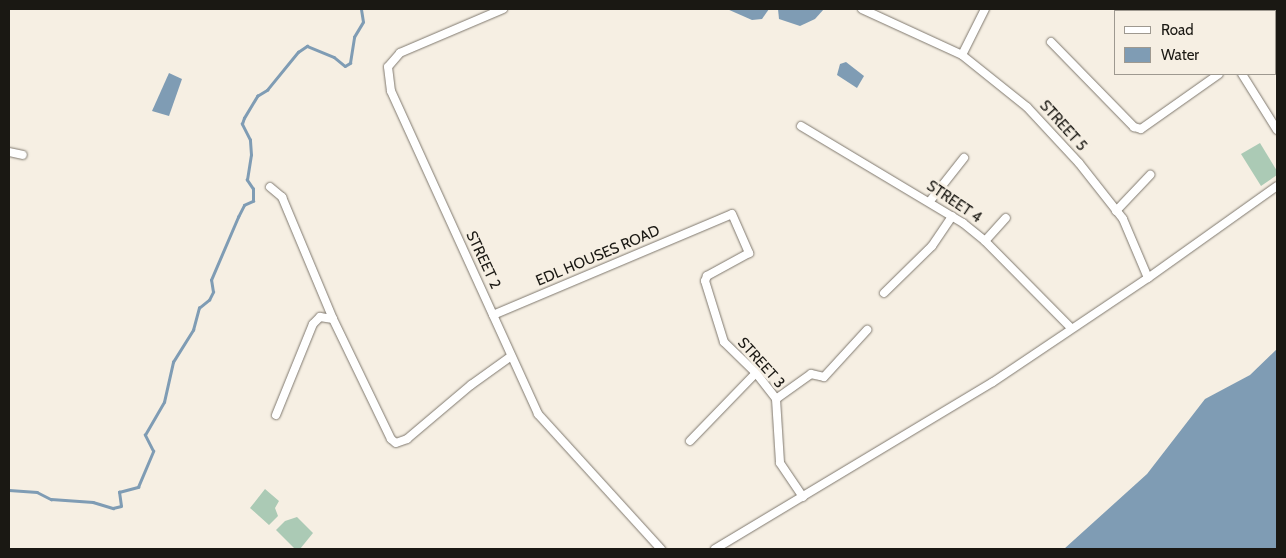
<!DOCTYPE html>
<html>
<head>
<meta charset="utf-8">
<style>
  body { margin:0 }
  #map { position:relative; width:1286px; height:558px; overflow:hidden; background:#f6efe3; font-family:Cabin,sans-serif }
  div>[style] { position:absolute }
  .green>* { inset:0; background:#abcab5 }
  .water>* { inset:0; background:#7f9cb4 }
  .stream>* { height:2.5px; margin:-1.25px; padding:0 1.25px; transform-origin:1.25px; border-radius:1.25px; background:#7f9cb4 }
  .roads { filter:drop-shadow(0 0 1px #7f786e) drop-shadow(0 0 1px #7f786e) }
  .minor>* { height:8px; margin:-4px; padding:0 4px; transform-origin:4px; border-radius:4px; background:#fff }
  span { translate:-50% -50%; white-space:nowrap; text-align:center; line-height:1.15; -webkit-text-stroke:5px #f6efe3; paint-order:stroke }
  .street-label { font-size:15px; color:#1a1813 }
  .frame { position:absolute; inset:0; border:10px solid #1a1813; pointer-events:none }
  .legend { position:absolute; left:1114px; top:10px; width:162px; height:65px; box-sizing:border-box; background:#f6efe3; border:1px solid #9e9990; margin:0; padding:6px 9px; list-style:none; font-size:15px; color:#1a1813 }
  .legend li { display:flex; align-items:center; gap:10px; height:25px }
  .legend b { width:25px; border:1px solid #9e9990 }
</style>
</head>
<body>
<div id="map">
  <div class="green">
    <i style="clip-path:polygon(1260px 143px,1277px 171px,1277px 175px,1261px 186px,1241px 154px)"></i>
    <i style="clip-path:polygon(265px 489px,279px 501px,275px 508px,278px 516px,269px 525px,250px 508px)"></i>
    <i style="clip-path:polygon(297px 517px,313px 533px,300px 549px,295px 549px,276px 530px,285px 521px)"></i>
  </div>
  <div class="water">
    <i style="clip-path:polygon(727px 9px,769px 9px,762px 19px,752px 20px)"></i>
    <i style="clip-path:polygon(778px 9px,824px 9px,815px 19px,800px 26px,779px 19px)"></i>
    <i style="clip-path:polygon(846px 62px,864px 76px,857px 88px,837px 75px,840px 64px)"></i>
    <i style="clip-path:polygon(169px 73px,182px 79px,169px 116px,152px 111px)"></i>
    <i style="clip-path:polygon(1277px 349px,1277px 549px,1064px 549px,1147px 474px,1205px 399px,1250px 375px)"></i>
  </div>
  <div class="stream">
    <i style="left:9px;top:490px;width:28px;rotate:4deg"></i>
    <i style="left:37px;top:492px;width:16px;rotate:27deg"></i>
    <i style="left:51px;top:499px;width:42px;rotate:4.1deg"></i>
    <i style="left:93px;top:502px;width:21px;rotate:17deg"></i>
    <i style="left:113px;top:508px;width:8px;rotate:-14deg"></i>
    <i style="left:121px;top:506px;width:14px;rotate:-98deg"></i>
    <i style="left:119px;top:492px;width:20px;rotate:-15deg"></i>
    <i style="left:138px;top:487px;width:39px;rotate:-67deg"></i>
    <i style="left:153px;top:451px;width:18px;rotate:-117deg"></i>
    <i style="left:145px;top:435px;width:38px;rotate:-60deg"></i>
    <i style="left:164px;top:402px;width:41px;rotate:-77.3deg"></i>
    <i style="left:173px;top:362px;width:38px;rotate:-58deg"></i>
    <i style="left:193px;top:330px;width:23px;rotate:-75deg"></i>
    <i style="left:199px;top:308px;width:13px;rotate:-39deg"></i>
    <i style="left:209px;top:300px;width:9px;rotate:-63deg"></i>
    <i style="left:213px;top:292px;width:12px;rotate:-99deg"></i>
    <i style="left:211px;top:280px;width:69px;rotate:-66.8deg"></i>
    <i style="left:238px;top:217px;width:13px;rotate:-63deg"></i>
    <i style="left:244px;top:205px;width:10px;rotate:-24deg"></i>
    <i style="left:253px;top:201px;width:12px;rotate:-90deg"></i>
    <i style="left:253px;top:189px;width:11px;rotate:-124deg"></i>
    <i style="left:247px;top:180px;width:25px;rotate:-81deg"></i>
    <i style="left:251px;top:155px;width:15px;rotate:-94deg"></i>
    <i style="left:250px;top:140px;width:18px;rotate:-117deg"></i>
    <i style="left:242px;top:124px;width:6px;rotate:-72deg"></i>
    <i style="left:244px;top:118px;width:26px;rotate:-59deg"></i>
    <i style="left:257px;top:96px;width:12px;rotate:-31deg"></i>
    <i style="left:267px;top:90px;width:49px;rotate:-50.8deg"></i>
    <i style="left:298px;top:52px;width:11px;rotate:-34deg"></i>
    <i style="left:307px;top:46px;width:29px;rotate:22deg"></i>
    <i style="left:334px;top:57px;width:14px;rotate:39deg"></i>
    <i style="left:345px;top:66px;width:6px;rotate:-31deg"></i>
    <i style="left:350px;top:63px;width:26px;rotate:-81deg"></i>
    <i style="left:354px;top:37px;width:17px;rotate:-59deg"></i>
    <i style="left:363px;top:22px;width:13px;rotate:-99deg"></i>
  </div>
  <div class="roads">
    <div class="minor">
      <i style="left:503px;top:9px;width:112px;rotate:156.9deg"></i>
      <i style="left:400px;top:53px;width:18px;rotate:131deg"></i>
      <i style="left:388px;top:67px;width:24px;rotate:83deg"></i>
      <i style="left:391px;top:91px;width:355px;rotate:65.5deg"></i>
      <i style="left:538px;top:414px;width:183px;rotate:47.7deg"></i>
      <i style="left:862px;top:9px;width:110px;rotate:24.7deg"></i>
      <i style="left:985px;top:9px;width:51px;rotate:116.6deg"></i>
      <i style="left:962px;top:55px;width:83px;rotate:38.7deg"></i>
      <i style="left:1027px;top:107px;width:76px;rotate:47.1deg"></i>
      <i style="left:1079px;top:163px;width:71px;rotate:51.8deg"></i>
      <i style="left:1123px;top:219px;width:64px;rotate:67deg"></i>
      <i style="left:1206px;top:9px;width:3px;rotate:45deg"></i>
      <i style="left:1051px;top:42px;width:119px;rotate:45.7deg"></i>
      <i style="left:1134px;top:127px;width:7px;rotate:16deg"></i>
      <i style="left:1141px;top:129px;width:95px;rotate:-35.2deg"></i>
      <i style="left:1242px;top:74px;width:66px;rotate:58deg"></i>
      <i style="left:801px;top:126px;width:189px;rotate:30.9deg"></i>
      <i style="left:963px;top:223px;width:28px;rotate:39deg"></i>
      <i style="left:985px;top:241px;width:122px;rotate:45.3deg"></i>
      <i style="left:9px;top:152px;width:14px;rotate:12deg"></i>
      <i style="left:270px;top:187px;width:16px;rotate:40deg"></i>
      <i style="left:282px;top:197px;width:132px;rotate:67.3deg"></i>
      <i style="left:930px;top:201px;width:55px;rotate:-51.7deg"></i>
      <i style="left:1116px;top:211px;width:50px;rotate:-46.6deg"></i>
      <i style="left:985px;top:241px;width:31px;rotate:-48deg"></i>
      <i style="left:884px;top:293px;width:67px;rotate:-44.4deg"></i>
      <i style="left:932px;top:246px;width:36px;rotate:-56deg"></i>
      <i style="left:493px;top:315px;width:259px;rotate:-22.9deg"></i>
      <i style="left:732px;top:214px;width:43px;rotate:66.4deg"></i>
      <i style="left:749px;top:253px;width:48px;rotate:151.3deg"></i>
      <i style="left:707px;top:276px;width:5px;rotate:112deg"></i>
      <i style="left:705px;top:281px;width:64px;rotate:72.7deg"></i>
      <i style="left:724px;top:342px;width:45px;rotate:44.1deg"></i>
      <i style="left:756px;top:373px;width:33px;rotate:52deg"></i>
      <i style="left:776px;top:399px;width:64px;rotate:86.4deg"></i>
      <i style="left:780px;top:463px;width:41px;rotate:55.9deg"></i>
      <i style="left:776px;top:399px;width:43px;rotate:-35.5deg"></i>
      <i style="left:811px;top:374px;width:13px;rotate:13deg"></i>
      <i style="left:824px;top:377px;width:64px;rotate:-47.5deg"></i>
      <i style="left:276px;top:415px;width:98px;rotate:-67.9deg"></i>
      <i style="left:313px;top:324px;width:10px;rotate:-45deg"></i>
      <i style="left:320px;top:317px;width:13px;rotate:9deg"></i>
      <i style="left:333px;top:319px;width:133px;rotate:64.2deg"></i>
      <i style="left:391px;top:439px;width:6px;rotate:39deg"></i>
      <i style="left:396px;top:443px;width:12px;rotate:-20deg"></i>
      <i style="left:407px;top:439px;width:84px;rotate:-40.2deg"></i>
      <i style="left:471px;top:385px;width:48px;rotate:-35.7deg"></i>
      <i style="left:690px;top:441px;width:95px;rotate:-45.9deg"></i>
      <i style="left:715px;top:549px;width:324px;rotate:-31deg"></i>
      <i style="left:993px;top:382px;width:187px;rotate:-33.9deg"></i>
      <i style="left:1148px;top:278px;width:158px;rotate:-35.5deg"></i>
    </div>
  </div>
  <div class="street-label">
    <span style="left:1063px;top:126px;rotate:48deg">STREET 5</span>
    <span style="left:954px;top:202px;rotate:34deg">STREET 4</span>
    <span style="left:598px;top:256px;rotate:-23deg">EDL HOUSES ROAD</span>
    <span style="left:483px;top:260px;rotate:65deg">STREET 2</span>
    <span style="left:761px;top:363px;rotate:48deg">STREET 3</span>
  </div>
  <div class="frame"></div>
  <ul class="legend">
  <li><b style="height:6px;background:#fff"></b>Road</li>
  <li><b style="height:14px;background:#7f9cb4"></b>Water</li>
  </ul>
</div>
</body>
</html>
